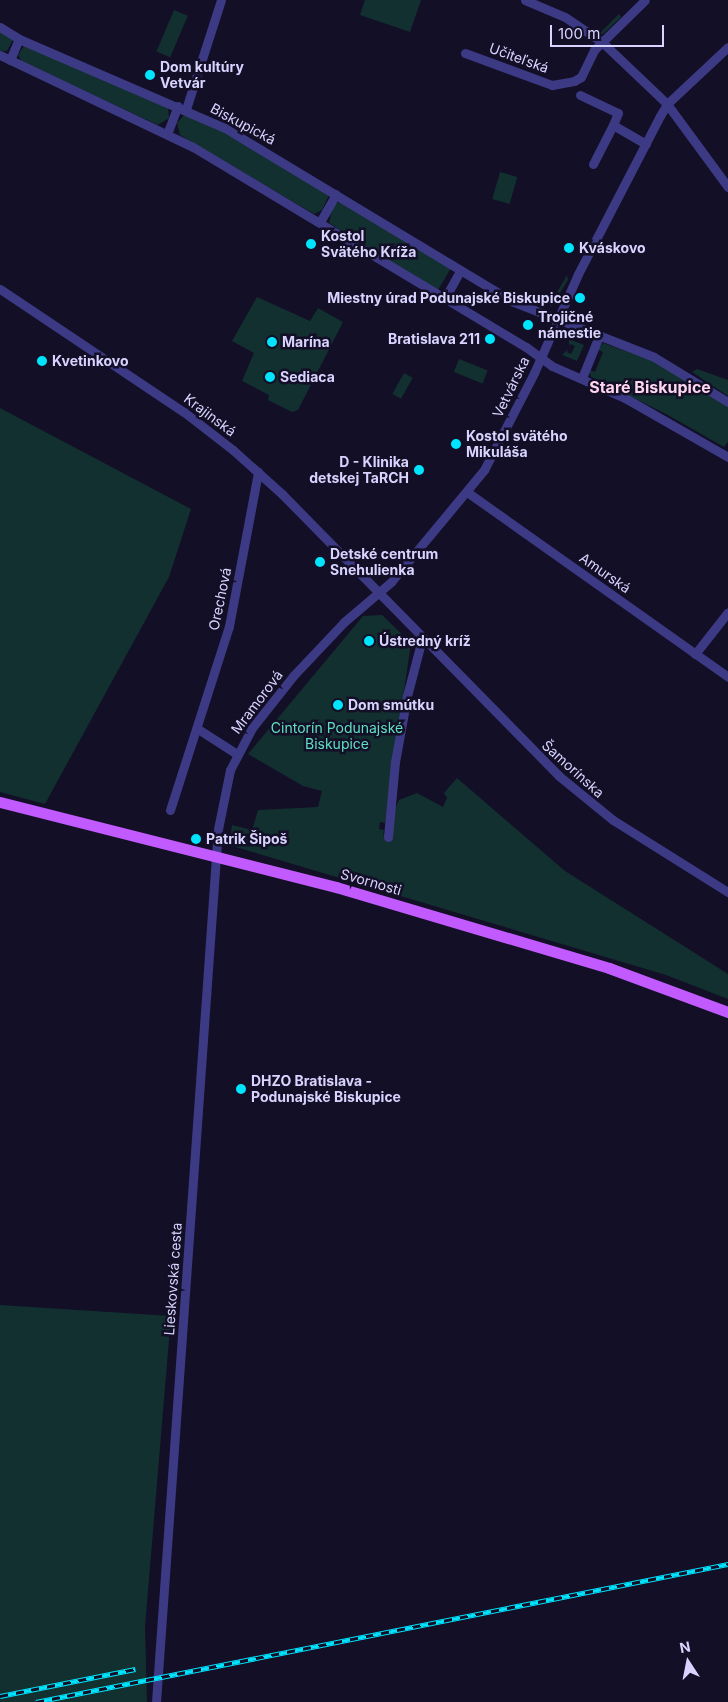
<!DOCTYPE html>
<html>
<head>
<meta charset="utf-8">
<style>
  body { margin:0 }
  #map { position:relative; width:728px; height:1702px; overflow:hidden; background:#130f26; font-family:Inter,sans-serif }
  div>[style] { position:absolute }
  .green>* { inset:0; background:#12302f; transform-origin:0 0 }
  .minor>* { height:9px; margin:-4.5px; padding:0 4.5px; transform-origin:4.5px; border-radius:4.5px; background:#3d3a85 }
  .major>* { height:11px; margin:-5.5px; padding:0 5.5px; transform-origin:5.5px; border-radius:5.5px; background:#c25bff }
  .rail>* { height:4.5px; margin-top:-2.25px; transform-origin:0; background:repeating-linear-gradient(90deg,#130f26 0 8px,#00e5ff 0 16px); box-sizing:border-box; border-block:1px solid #00e5ff }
  .dots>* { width:14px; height:14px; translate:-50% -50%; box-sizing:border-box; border:2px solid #130f26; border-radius:50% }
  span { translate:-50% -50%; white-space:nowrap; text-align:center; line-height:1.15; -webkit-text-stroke:5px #130f26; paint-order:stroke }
  .street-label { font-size:14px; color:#d9d4ff }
  .poi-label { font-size:14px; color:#d9d4ff; font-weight:700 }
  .left { translate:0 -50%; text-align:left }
  .right { translate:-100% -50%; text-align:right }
  .park-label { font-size:14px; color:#5fe0c0 }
  .quarter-label { font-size:16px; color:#ffd6f0; font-weight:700 }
  .north { position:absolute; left:663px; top:1637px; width:50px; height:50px; -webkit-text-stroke:4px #130f26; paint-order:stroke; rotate:349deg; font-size:14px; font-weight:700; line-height:20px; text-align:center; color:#d9d4ff }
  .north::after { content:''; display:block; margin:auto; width:18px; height:22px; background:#d9d4ff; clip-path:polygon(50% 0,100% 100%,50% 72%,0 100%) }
  .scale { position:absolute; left:550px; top:25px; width:114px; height:22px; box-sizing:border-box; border:2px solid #d9d4ff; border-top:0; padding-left:6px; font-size:15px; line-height:18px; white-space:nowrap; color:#d9d4ff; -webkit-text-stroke:4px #130f26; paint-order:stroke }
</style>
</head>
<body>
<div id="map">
  <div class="green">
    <i style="clip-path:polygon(365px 0,421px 0,410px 32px,360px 15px)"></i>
    <i style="left:174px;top:10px;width:15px;height:45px;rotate:23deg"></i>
    <i style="clip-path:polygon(619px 14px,621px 17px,603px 34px,599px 34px)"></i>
    <i style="clip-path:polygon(0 31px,13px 40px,7px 51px,0 51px)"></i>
    <i style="clip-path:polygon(24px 46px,168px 106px,169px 118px,158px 125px,22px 62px,18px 55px)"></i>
    <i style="clip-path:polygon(184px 115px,220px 128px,329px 195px,322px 210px,314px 214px,180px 135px,177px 123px)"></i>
    <i style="left:500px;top:172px;width:18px;height:28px;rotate:16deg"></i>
    <i style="clip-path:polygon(341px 201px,451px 268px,438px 290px,329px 223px,333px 206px)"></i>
    <i style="clip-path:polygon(567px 275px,568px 280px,551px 307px,550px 305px)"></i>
    <i style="clip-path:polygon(257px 297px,310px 321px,318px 308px,343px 322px,298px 410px,292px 412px,268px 400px,269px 395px,242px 381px,254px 353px,232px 341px)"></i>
    <i style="clip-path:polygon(569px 339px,584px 345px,577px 361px,562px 355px,568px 349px,567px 352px,571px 354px,575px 346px,570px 344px,569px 347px)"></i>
    <i style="clip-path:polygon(603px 343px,656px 362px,721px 401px,728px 407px,728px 442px,724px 447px,666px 414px,591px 377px,589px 370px,595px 372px,603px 352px,598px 350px)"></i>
    <i style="left:459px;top:359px;width:31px;height:14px;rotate:22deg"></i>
    <i style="clip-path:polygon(697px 369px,728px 380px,728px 396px,692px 372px)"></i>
    <i style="left:404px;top:373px;width:10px;height:24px;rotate:29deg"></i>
    <i style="clip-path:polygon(0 408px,191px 509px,169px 577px,45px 804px,0 792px)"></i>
    <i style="clip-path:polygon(382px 615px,411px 643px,385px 823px,380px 822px,379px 829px,384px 830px,383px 837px,399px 800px,417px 793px,443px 807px,447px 798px,444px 793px,457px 778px,565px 871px,728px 974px,728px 999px,666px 975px,229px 845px,232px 825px,252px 830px,258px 810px,318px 807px,322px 791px,303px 786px,248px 754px,363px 616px)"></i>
    <i style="clip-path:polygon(0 1305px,171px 1316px,145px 1627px,147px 1702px,0 1702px)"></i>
  </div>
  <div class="minor">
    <i style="left:525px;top:0;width:43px;rotate:23deg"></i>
    <i style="left:565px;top:17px;width:45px;rotate:34deg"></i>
    <i style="left:602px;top:42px;width:90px;rotate:43.6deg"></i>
    <i style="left:667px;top:104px;width:103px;rotate:53.7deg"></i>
    <i style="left:0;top:27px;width:22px;rotate:32deg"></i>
    <i style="left:19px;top:39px;width:224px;rotate:23.4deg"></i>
    <i style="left:225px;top:128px;width:337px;rotate:31.1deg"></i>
    <i style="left:514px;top:302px;width:150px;rotate:21.4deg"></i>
    <i style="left:654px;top:357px;width:87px;rotate:31.3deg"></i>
    <i style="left:465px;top:53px;width:93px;rotate:20.2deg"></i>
    <i style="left:552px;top:85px;width:22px;rotate:-10deg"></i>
    <i style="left:574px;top:81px;width:8px;rotate:-30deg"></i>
    <i style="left:581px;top:77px;width:30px;rotate:-64deg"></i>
    <i style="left:594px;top:50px;width:71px;rotate:-44.4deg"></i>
    <i style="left:0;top:55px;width:214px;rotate:25.5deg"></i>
    <i style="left:193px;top:147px;width:388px;rotate:31deg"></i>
    <i style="left:526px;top:347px;width:32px;rotate:36deg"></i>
    <i style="left:552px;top:366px;width:80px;rotate:23.7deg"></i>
    <i style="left:625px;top:398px;width:119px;rotate:29.8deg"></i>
    <i style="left:10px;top:60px;width:23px;rotate:-67deg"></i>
    <i style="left:580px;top:95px;width:42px;rotate:25.3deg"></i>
    <i style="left:618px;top:113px;width:13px;rotate:113deg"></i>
    <i style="left:186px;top:109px;width:114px;rotate:-72.2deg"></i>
    <i style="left:167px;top:134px;width:30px;rotate:-69deg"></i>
    <i style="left:593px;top:164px;width:44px;rotate:-62.9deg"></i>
    <i style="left:613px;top:125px;width:38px;rotate:30deg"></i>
    <i style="left:320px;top:222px;width:32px;rotate:-60deg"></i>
    <i style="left:0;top:289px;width:221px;rotate:33.8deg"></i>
    <i style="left:184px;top:412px;width:62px;rotate:37.8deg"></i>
    <i style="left:233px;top:450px;width:66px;rotate:41.9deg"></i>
    <i style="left:282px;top:494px;width:395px;rotate:45.5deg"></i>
    <i style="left:559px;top:776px;width:70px;rotate:39.2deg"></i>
    <i style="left:613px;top:820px;width:136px;rotate:32.1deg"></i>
    <i style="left:445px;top:298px;width:31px;rotate:-61deg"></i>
    <i style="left:582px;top:378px;width:45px;rotate:-68deg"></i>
    <i style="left:467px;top:492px;width:320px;rotate:35.3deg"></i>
    <i style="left:695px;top:654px;width:53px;rotate:-51.8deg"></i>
    <i style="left:198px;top:729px;width:46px;rotate:32.7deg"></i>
    <i style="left:170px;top:810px;width:193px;rotate:-72.2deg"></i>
    <i style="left:229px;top:626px;width:157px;rotate:-79.3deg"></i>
    <i style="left:388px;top:837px;width:75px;rotate:-84.7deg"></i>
    <i style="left:395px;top:762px;width:67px;rotate:-79.7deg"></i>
    <i style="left:407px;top:696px;width:59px;rotate:-75.3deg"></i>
    <i style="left:156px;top:1702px;width:875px;rotate:-85.94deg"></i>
    <i style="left:218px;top:829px;width:60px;rotate:-78.5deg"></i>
    <i style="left:230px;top:770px;width:47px;rotate:-62.4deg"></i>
    <i style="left:252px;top:728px;width:66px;rotate:-51.7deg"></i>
    <i style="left:293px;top:676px;width:74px;rotate:-46.6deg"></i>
    <i style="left:344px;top:622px;width:62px;rotate:-40.4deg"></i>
    <i style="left:391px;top:582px;width:146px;rotate:-50.3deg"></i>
    <i style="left:484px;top:470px;width:109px;rotate:-62.7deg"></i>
    <i style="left:534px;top:373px;width:108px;rotate:-66deg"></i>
    <i style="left:578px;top:274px;width:178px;rotate:-62.6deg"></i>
    <i style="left:660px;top:116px;width:14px;rotate:-60deg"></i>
    <i style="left:667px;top:104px;width:83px;rotate:-43.1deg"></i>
  </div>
  <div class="major">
    <i style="left:0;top:802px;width:347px;rotate:14.2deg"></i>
    <i style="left:336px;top:887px;width:285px;rotate:16.5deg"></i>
    <i style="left:609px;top:968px;width:127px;rotate:20.3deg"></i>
  </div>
  <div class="rail">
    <i style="left:0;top:1696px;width:138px;rotate:-11.3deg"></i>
    <i style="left:36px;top:1702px;width:706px;rotate:-11.28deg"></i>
  </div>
  <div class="dots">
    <i style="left:150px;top:75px;background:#00e5ff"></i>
    <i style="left:311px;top:244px;background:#00e5ff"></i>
    <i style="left:569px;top:248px;background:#00e5ff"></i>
    <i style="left:580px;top:298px;background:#00e5ff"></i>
    <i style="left:528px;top:325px;background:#00e5ff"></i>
    <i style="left:490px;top:339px;background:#00e5ff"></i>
    <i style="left:272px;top:342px;background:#00e5ff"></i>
    <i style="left:42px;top:361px;background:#00e5ff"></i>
    <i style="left:270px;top:377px;background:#00e5ff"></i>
    <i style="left:456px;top:444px;background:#00e5ff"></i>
    <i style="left:419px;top:470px;background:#00e5ff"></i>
    <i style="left:320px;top:562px;background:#00e5ff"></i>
    <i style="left:369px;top:641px;background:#00e5ff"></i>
    <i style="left:338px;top:705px;background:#00e5ff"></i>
    <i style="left:196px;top:839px;background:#00e5ff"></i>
    <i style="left:241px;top:1089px;background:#00e5ff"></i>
  </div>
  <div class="street-label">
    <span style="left:519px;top:58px;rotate:20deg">Učiteľská</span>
    <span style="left:243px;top:124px;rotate:28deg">Biskupická</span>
    <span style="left:511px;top:387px;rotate:-64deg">Vetvárska</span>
    <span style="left:210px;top:415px;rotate:37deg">Krajinská</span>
    <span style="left:605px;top:573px;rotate:35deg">Amurská</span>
    <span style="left:220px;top:599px;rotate:-78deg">Orechová</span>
    <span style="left:257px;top:702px;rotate:-53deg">Mramorová</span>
    <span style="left:573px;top:769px;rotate:42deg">Šamorínska</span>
    <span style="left:371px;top:882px;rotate:16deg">Svornosti</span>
    <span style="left:173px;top:1279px;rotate:-86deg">Lieskovská cesta</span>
  </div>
  <div class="poi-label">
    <span class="left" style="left:160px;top:75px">Dom kultúry<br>Vetvár</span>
    <span class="left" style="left:321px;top:244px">Kostol<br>Svätého Kríža</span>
    <span class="left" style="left:579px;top:248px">Kváskovo</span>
    <span class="right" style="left:570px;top:298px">Miestny úrad Podunajské Biskupice</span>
    <span class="left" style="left:538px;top:325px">Trojičné<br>námestie</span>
    <span class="right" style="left:480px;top:339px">Bratislava 211</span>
    <span class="left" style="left:282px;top:342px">Marína</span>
    <span class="left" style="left:52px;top:361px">Kvetinkovo</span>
    <span class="left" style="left:280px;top:377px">Sediaca</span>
    <span class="left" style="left:466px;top:444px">Kostol svätého<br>Mikuláša</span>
    <span class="right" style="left:409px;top:470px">D - Klinika<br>detskej TaRCH</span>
    <span class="left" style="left:330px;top:562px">Detské centrum<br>Snehulienka</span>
    <span class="left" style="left:379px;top:641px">Ústredný kríž</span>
    <span class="left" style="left:348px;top:705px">Dom smútku</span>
    <span class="left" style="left:206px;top:839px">Patrik Šipoš</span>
    <span class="left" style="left:251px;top:1089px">DHZO Bratislava -<br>Podunajské Biskupice</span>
  </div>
  <div class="park-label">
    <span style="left:337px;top:736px">Cintorín Podunajské<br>Biskupice</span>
  </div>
  <div class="quarter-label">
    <span style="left:650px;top:387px">Staré Biskupice</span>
  </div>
  <div class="north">N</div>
  <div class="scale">100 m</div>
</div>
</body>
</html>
